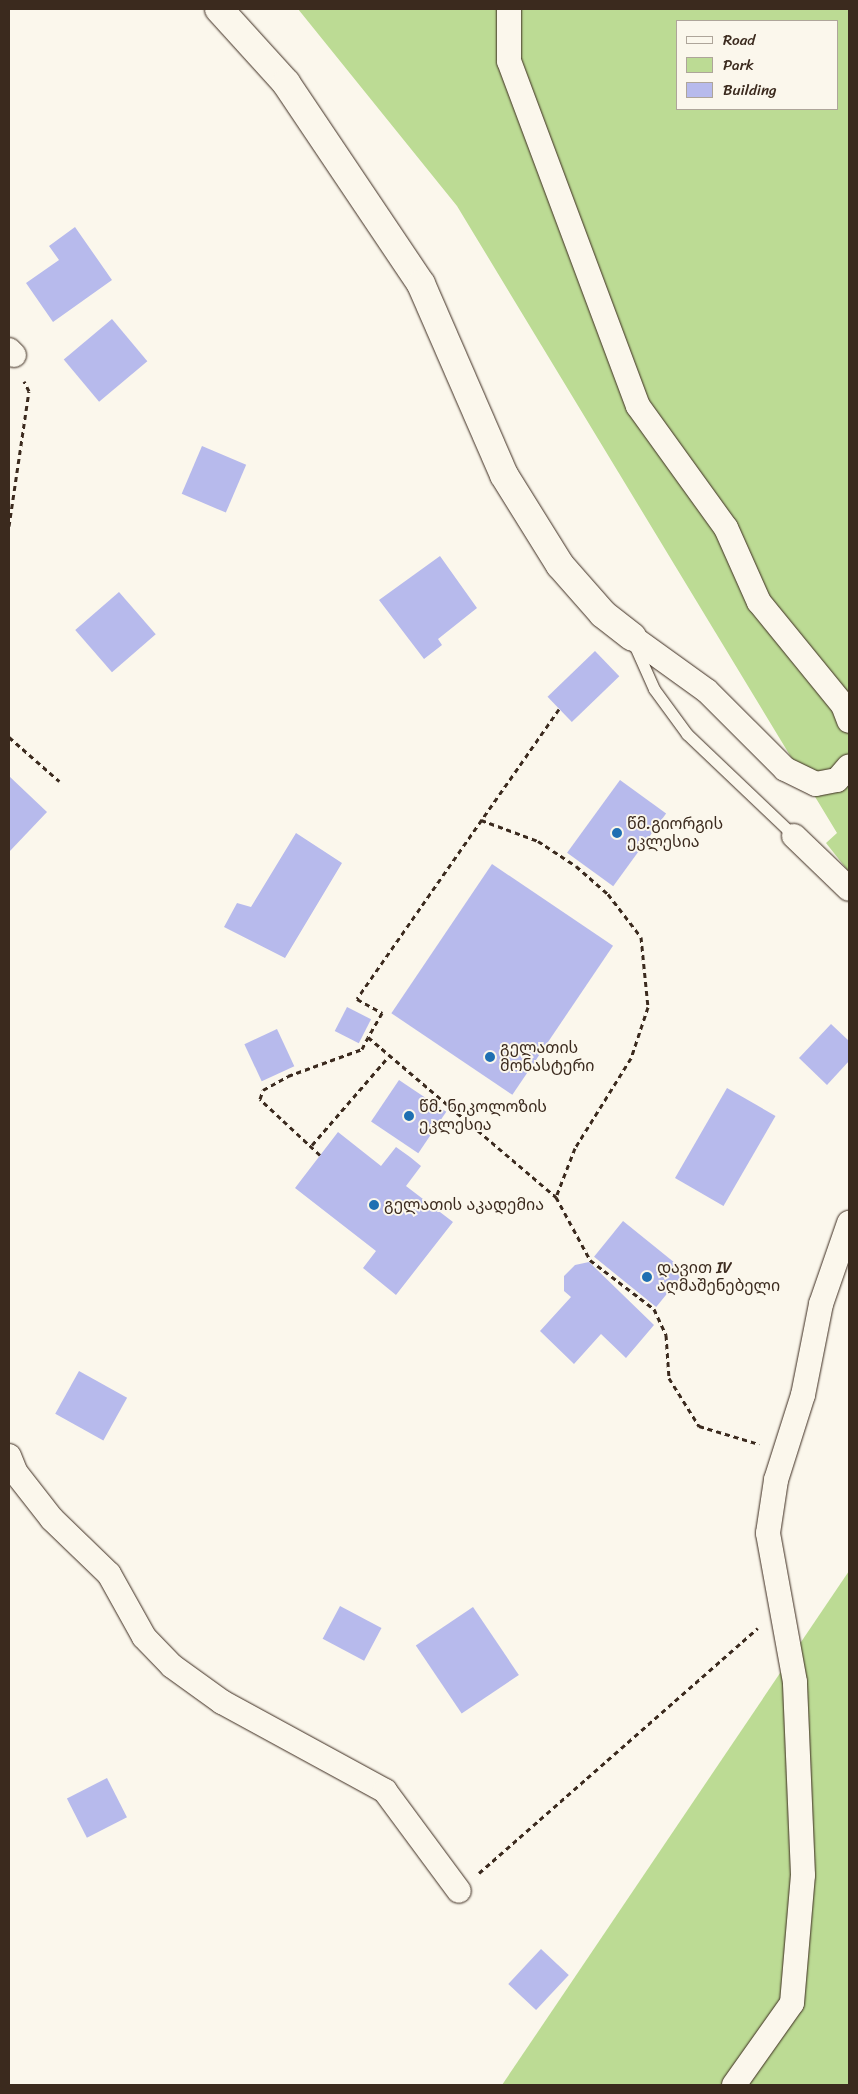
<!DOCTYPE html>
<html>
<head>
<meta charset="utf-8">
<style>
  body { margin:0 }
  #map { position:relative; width:858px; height:2094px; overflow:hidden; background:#fbf7ec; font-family:Sriracha,"Noto Sans Georgian",sans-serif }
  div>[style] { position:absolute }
  .green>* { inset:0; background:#bcdb94 }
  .building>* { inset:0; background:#b7baec; transform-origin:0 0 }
  .path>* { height:3px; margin-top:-1.5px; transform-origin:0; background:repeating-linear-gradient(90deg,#3b2a1e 0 5px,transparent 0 9px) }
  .roads { filter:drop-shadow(0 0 1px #3b2a1e) drop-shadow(0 0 1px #3b2a1e) }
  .service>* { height:11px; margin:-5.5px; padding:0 5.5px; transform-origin:5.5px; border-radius:5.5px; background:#fbf7ec }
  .minor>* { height:24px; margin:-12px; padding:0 12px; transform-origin:12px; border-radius:12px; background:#fbf7ec }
  .tertiary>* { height:28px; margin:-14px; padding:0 14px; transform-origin:14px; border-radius:14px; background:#fbf7ec }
  .dots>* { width:14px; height:14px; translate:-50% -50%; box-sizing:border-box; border:2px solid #fbf7ec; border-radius:50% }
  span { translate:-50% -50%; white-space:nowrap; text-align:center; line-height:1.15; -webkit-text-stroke:4px #fbf7ec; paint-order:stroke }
  .poi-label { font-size:16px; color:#3b2a1e }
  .left { translate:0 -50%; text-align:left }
  .frame { position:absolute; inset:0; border:10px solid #3b2a1e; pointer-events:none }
  .legend { position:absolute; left:676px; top:20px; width:162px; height:90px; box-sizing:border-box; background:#fbf7ec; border:1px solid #aea59a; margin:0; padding:6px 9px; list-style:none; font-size:15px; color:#3b2a1e }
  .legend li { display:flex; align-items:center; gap:10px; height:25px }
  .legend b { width:25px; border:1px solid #aea59a }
</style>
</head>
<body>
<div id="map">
  <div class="green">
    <i style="clip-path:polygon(evenodd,298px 9px,849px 9px,849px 872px,826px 843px,837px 833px,457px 206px,298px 9px,677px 21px,837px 21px,837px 109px,677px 109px,677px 21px)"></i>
    <i style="clip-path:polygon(849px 1571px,849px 2085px,502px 2085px)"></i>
  </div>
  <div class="building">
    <i style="clip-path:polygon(75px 227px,112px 280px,53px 322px,26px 283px,59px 260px,49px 246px)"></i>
    <i style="left:112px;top:319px;width:55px;height:63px;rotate:50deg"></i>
    <i style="left:202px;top:446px;width:48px;height:52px;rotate:23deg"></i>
    <i style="clip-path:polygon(440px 556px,477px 608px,438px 639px,442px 645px,424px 659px,379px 600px)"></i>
    <i style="left:119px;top:592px;width:56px;height:58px;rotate:49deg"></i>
    <i style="left:595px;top:651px;width:35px;height:66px;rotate:46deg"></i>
    <i style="clip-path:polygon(9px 776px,47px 812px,9px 852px)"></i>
    <i style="left:620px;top:780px;width:57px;height:90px;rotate:36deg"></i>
    <i style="clip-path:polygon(296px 833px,342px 863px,285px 958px,224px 927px,237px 903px,251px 907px)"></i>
    <i style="left:492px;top:864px;width:146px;height:180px;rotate:34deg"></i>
    <i style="left:347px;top:1007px;width:27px;height:27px;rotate:27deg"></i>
    <i style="clip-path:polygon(831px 1024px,849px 1041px,849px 1061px,827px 1085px,799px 1058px)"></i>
    <i style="left:277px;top:1029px;width:41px;height:36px;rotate:65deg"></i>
    <i style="left:399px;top:1080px;width:57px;height:50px;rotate:34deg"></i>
    <i style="left:727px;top:1088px;width:56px;height:104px;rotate:30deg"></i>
    <i style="clip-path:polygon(338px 1132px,381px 1166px,396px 1147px,410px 1157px,421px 1166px,406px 1186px,453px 1222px,396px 1295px,363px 1268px,376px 1251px,295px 1188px)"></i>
    <i style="left:623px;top:1221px;width:80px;height:46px;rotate:39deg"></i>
    <i style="clip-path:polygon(589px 1262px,654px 1325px,626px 1358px,601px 1334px,574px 1364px,540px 1331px,571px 1297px,564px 1291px,564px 1276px,575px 1265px)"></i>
    <i style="left:79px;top:1371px;width:55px;height:49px;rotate:29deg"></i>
    <i style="left:340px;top:1606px;width:47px;height:37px;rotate:28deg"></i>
    <i style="left:473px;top:1607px;width:82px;height:69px;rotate:56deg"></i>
    <i style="left:107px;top:1778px;width:44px;height:45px;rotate:63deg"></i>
    <i style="left:541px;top:1949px;width:38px;height:48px;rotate:43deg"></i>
  </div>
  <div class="path">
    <i style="left:9px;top:526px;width:136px;rotate:-81.6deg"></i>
    <i style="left:29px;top:391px;width:11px;rotate:-117deg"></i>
    <i style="left:559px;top:709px;width:353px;rotate:124.9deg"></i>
    <i style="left:357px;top:999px;width:29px;rotate:29deg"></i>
    <i style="left:382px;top:1013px;width:28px;rotate:120deg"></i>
    <i style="left:368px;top:1037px;width:247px;rotate:40.4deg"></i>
    <i style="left:556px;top:1197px;width:72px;rotate:61.6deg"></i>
    <i style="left:590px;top:1260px;width:81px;rotate:37.4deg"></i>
    <i style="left:654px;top:1309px;width:29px;rotate:65deg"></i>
    <i style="left:666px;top:1335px;width:43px;rotate:86deg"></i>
    <i style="left:669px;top:1378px;width:57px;rotate:58deg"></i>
    <i style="left:699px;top:1426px;width:63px;rotate:16.7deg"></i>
    <i style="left:9px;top:737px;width:67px;rotate:41.3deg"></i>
    <i style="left:481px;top:820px;width:61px;rotate:20.2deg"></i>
    <i style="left:538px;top:841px;width:45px;rotate:33.3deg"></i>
    <i style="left:576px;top:866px;width:43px;rotate:41.2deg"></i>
    <i style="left:608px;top:894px;width:54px;rotate:52.5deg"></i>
    <i style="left:641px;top:937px;width:70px;rotate:84.3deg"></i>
    <i style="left:648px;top:1007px;width:54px;rotate:108.4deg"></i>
    <i style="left:631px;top:1058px;width:106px;rotate:121.9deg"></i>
    <i style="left:575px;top:1148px;width:53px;rotate:111.2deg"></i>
    <i style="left:312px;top:1145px;width:119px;rotate:-49.1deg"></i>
    <i style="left:320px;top:1155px;width:82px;rotate:-137deg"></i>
    <i style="left:260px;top:1099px;width:9px;rotate:-72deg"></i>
    <i style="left:263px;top:1090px;width:29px;rotate:-29deg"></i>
    <i style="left:288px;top:1076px;width:79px;rotate:-20deg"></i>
    <i style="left:362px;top:1049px;width:13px;rotate:-63deg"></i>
    <i style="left:479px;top:1873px;width:371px;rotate:-41.3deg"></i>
  </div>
  <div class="roads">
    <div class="service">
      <i style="left:634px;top:644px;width:49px;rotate:66deg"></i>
      <i style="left:654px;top:689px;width:56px;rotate:53.7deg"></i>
      <i style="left:687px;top:734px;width:148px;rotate:43.6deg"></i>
    </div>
    <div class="minor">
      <i style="left:509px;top:9px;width:52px;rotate:90deg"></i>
      <i style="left:509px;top:61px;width:368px;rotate:69.5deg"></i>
      <i style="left:638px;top:406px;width:150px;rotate:54.2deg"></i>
      <i style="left:726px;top:528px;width:81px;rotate:66deg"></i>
      <i style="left:759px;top:602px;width:133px;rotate:50.8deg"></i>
      <i style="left:843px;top:705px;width:17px;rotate:69deg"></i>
      <i style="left:9px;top:350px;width:7px;rotate:45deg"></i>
      <i style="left:632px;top:637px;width:92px;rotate:35.8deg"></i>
      <i style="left:707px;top:691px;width:110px;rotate:45deg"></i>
      <i style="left:785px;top:769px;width:34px;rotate:26deg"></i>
      <i style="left:816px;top:784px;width:21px;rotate:-11deg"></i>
      <i style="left:837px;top:780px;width:18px;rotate:-49deg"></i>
      <i style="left:794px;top:836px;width:76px;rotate:43.9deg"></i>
      <i style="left:9px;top:1456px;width:18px;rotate:68deg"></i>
      <i style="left:16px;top:1473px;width:58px;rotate:52deg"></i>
      <i style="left:52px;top:1519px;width:79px;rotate:44deg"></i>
      <i style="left:109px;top:1574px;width:72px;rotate:60.9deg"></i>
      <i style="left:144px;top:1637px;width:40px;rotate:46deg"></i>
      <i style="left:172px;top:1666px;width:62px;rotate:35.8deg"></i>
      <i style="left:222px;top:1702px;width:186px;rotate:28.6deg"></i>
      <i style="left:385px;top:1791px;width:124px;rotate:53.5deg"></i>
      <i style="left:734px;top:2085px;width:100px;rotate:-54.7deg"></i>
      <i style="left:792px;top:2003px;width:128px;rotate:-85.1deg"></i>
      <i style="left:803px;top:1875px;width:193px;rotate:-92.4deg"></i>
      <i style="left:795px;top:1682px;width:151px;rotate:-100.3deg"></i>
      <i style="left:768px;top:1533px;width:54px;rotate:-81.4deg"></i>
      <i style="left:776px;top:1480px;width:89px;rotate:-72.4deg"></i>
      <i style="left:803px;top:1395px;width:93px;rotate:-78.8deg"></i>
      <i style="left:821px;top:1304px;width:86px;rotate:-70.9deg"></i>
    </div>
    <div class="tertiary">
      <i style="left:219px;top:9px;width:100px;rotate:47.8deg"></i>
      <i style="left:286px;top:83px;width:242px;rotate:56.1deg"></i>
      <i style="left:421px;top:284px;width:208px;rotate:66.5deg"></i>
      <i style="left:504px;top:475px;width:106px;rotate:58.1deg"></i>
      <i style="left:560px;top:565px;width:65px;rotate:48.7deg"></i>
      <i style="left:603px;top:614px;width:37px;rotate:38deg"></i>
    </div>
  </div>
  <div class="dots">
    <i style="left:617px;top:833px;background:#1f6fb2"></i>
    <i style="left:490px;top:1057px;background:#1f6fb2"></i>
    <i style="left:409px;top:1116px;background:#1f6fb2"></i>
    <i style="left:374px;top:1205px;background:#1f6fb2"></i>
    <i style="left:647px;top:1277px;background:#1f6fb2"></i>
  </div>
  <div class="poi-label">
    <span class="left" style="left:627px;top:833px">წმ.გიორგის<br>ეკლესია</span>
    <span class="left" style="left:500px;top:1057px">გელათის<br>მონასტერი</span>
    <span class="left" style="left:419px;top:1116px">წმ. ნიკოლოზის<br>ეკლესია</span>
    <span class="left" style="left:384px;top:1205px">გელათის აკადემია</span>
    <span class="left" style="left:657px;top:1277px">დავით IV<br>აღმაშენებელი</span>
  </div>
  <div class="frame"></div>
  <ul class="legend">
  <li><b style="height:6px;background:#fbf7ec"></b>Road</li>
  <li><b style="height:14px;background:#bcdb94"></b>Park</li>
  <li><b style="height:14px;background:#b7baec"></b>Building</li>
  </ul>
</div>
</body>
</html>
